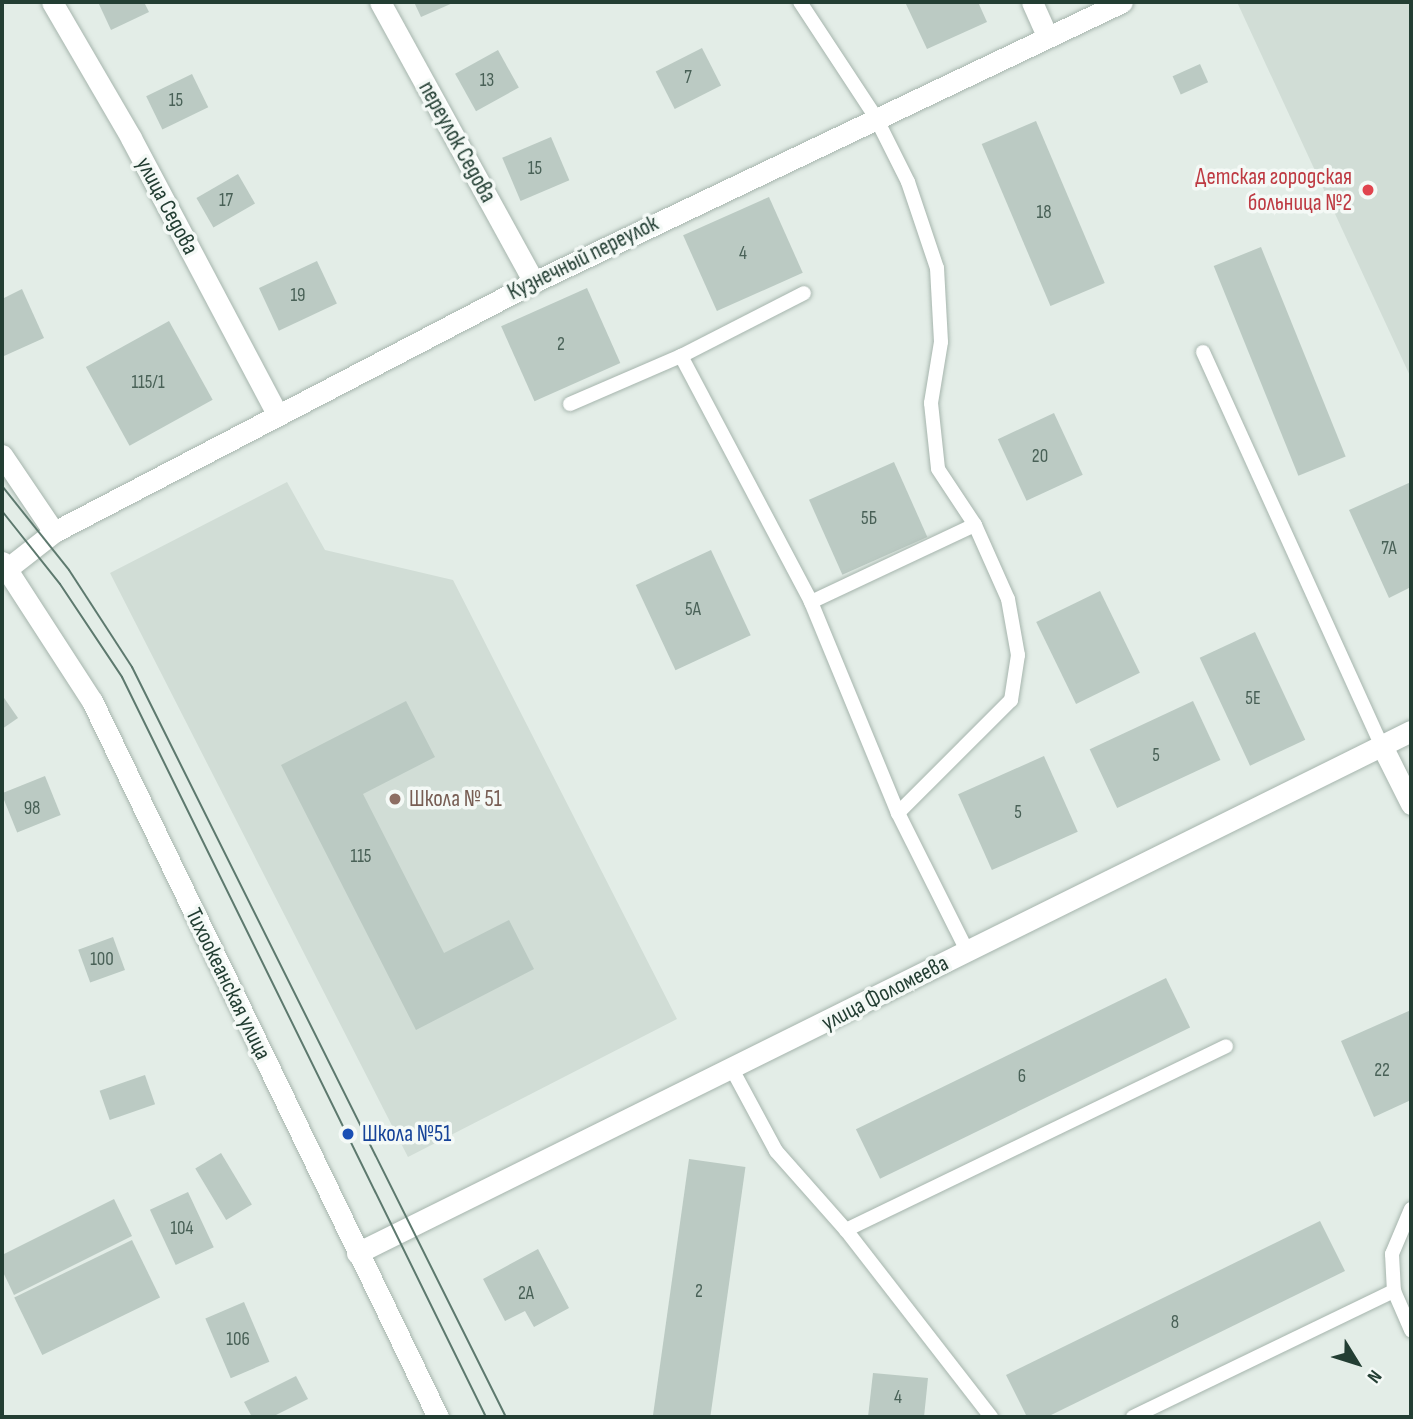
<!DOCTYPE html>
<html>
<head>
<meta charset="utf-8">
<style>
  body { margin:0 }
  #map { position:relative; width:1413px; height:1419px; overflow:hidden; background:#e3ede7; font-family:"Sofia Sans Condensed",sans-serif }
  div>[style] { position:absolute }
  .built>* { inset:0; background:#d1ddd6 }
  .building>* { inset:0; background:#bbcac3; transform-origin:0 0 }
  .roads { filter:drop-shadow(0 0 2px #a6b5ad) drop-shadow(0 0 2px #a6b5ad) }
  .lane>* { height:14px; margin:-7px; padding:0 7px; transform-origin:7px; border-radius:7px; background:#fff }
  .street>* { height:21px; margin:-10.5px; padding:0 10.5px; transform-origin:10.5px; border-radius:10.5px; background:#fff }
  .secondary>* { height:21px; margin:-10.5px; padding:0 10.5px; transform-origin:10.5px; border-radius:10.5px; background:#fff }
  .tram>* { height:2px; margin:-1px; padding:0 1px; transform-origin:1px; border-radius:1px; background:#5d796e }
  .dots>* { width:19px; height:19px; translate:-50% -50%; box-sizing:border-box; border:4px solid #f4f9f6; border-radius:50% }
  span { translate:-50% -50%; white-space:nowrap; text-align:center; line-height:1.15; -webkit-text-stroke:7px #f4f9f6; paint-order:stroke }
  .number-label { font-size:19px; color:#496157 }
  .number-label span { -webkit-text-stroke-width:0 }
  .street-label { font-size:23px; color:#233e33 }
  .health-label { font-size:23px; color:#be3a42 }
  .right { translate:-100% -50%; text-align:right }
  .education-label { font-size:23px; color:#785e54 }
  .left { translate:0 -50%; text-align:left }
  .transit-label { font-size:23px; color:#164399 }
  .frame { position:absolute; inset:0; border:4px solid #233e33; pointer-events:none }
  .north { position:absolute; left:1322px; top:1328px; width:70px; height:70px; -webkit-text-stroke:5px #f4f9f6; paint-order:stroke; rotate:128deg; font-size:19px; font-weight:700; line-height:28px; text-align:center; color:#233e33 }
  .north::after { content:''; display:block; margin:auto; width:24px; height:32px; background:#233e33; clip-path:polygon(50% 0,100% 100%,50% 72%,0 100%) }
</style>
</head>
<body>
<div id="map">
  <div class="built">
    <i style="clip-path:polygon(1237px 2px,1411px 2px,1411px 378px)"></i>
    <i style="clip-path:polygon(287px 482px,325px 550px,453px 580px,677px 1019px,408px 1157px,110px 573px)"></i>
  </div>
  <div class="building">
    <i style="clip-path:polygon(98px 2px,144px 2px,149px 12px,111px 30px)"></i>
    <i style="clip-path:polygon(414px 2px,455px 2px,421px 17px)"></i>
    <i style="clip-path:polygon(905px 2px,978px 2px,987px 22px,927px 49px)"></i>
    <i style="left:702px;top:48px;width:42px;height:52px;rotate:63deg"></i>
    <i style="left:498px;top:50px;width:43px;height:49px;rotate:61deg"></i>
    <i style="left:1200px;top:64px;width:20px;height:30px;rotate:66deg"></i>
    <i style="left:192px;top:74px;width:37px;height:51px;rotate:64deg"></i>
    <i style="left:1036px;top:121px;width:176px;height:59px;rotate:67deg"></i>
    <i style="left:551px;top:137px;width:47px;height:53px;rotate:67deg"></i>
    <i style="left:238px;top:174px;width:34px;height:48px;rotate:60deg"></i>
    <i style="left:769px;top:197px;width:83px;height:94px;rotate:66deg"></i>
    <i style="left:1261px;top:247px;width:226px;height:51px;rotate:68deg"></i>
    <i style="left:317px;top:261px;width:47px;height:64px;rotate:65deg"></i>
    <i style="left:587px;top:288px;width:82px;height:94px;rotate:66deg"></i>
    <i style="clip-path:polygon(22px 289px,44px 338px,4px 356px,2px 299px)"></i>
    <i style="left:169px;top:321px;width:90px;height:95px;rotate:61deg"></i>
    <i style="left:1054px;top:413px;width:68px;height:62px;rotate:65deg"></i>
    <i style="left:894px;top:462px;width:82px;height:93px;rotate:66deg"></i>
    <i style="clip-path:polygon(1411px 482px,1411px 587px,1389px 598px,1349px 510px)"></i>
    <i style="left:711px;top:550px;width:94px;height:83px;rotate:65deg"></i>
    <i style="left:1100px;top:591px;width:91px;height:71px;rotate:64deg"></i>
    <i style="left:1255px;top:632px;width:119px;height:61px;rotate:65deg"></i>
    <i style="clip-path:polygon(2px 695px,18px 718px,2px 729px)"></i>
    <i style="clip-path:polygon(406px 701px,435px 757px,363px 794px,444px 953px,509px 920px,534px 969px,416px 1030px,281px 765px)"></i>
    <i style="left:1193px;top:701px;width:65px;height:114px;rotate:65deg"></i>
    <i style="left:1044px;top:756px;width:83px;height:94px;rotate:66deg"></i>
    <i style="left:45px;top:776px;width:42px;height:47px;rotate:68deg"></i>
    <i style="left:113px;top:937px;width:35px;height:37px;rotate:70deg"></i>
    <i style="left:1166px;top:978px;width:55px;height:345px;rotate:64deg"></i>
    <i style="clip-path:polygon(1411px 1010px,1411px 1100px,1374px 1117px,1341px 1041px)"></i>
    <i style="left:145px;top:1075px;width:31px;height:48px;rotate:71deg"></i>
    <i style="left:221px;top:1153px;width:60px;height:30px;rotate:59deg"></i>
    <i style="left:689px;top:1159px;width:57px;height:260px;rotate:8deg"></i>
    <i style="left:188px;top:1192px;width:61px;height:42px;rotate:65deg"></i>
    <i style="clip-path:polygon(114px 1199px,132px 1236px,14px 1295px,2px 1270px,2px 1255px)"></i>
    <i style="clip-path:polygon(1320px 1221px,1345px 1271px,1047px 1417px,1027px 1417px,1006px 1375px)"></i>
    <i style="left:132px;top:1240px;width:64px;height:131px;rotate:64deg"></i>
    <i style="clip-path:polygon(538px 1249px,569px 1308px,534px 1327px,525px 1311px,505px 1321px,483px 1279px)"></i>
    <i style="left:244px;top:1302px;width:65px;height:42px;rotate:67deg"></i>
    <i style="clip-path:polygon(873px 1373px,928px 1378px,924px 1417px,868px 1417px)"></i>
    <i style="clip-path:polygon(296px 1376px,308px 1399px,272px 1417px,252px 1417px,244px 1402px)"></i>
  </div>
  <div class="roads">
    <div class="lane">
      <i style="left:800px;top:2px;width:136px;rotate:56.7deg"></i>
      <i style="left:875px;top:116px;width:74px;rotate:63.4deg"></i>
      <i style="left:908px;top:182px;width:91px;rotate:71.4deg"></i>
      <i style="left:937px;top:268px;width:74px;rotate:86.9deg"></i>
      <i style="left:941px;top:342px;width:62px;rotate:99.3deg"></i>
      <i style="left:931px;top:403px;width:66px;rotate:83.9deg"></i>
      <i style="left:938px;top:469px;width:67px;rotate:56.5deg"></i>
      <i style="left:975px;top:525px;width:81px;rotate:66deg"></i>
      <i style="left:1008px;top:599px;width:57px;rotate:79.9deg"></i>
      <i style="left:1018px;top:655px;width:46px;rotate:98.8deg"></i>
      <i style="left:1011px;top:700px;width:160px;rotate:135deg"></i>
      <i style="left:1203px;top:352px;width:433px;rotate:65.6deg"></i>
      <i style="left:681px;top:356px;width:278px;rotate:62.1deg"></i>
      <i style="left:811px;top:602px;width:228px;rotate:67.6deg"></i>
      <i style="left:898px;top:813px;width:154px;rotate:63.4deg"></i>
      <i style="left:570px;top:404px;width:121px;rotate:-23.4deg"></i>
      <i style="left:681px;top:356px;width:138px;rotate:-27.1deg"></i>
      <i style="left:811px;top:602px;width:181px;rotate:-25.2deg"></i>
      <i style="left:733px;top:1071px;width:91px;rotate:61.7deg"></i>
      <i style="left:776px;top:1151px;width:106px;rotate:48.5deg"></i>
      <i style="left:846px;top:1230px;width:237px;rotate:52.2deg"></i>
      <i style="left:1411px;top:1209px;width:49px;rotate:112.9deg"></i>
      <i style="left:1392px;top:1254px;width:37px;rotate:87deg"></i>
      <i style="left:1394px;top:1291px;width:43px;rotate:66.4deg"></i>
      <i style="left:846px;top:1230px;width:422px;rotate:-25.8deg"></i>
      <i style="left:1133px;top:1417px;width:290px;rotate:-25.8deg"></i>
    </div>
    <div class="street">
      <i style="left:52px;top:2px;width:157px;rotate:59.8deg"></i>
      <i style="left:131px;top:138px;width:312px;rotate:62.1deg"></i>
      <i style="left:380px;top:2px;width:320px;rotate:61.2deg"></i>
      <i style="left:1032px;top:2px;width:36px;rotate:66deg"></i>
      <i style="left:2px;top:455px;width:93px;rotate:56deg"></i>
      <i style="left:8px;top:568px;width:58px;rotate:-38deg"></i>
      <i style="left:54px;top:532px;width:541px;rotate:-27.51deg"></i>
      <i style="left:534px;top:282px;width:651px;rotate:-25.46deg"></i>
      <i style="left:1382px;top:746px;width:65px;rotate:63.4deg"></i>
      <i style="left:357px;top:1253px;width:1176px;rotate:-26.35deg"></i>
    </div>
    <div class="secondary">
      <i style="left:2px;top:562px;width:166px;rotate:57.1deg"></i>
      <i style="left:92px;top:701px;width:795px;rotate:64.21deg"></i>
    </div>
  </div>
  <div class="tram">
    <i style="left:2px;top:486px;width:107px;rotate:51.4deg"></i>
    <i style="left:69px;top:570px;width:116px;rotate:57deg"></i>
    <i style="left:132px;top:667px;width:838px;rotate:63.5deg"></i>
    <i style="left:2px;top:511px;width:93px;rotate:51.5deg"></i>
    <i style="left:60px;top:584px;width:112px;rotate:56.3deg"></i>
    <i style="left:122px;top:677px;width:825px;rotate:63.81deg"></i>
  </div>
  <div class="dots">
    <i style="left:1368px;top:190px;background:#e0444e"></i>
    <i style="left:395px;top:799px;background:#8d6e63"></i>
    <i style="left:348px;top:1134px;background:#1a4fb4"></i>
  </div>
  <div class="number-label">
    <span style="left:688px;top:78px">7</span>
    <span style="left:487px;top:81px">13</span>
    <span style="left:176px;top:101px">15</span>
    <span style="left:535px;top:169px">15</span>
    <span style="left:226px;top:201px">17</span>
    <span style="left:1044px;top:213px">18</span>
    <span style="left:743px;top:254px">4</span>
    <span style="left:298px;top:296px">19</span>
    <span style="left:561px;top:345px">2</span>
    <span style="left:148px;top:383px">115/1</span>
    <span style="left:1040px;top:457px">20</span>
    <span style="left:869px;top:519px">5Б</span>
    <span style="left:1389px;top:549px">7А</span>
    <span style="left:693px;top:610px">5А</span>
    <span style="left:1253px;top:699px">5Е</span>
    <span style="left:1156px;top:756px">5</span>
    <span style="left:32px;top:809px">98</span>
    <span style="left:1018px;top:813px">5</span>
    <span style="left:361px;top:857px">115</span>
    <span style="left:102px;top:960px">100</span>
    <span style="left:1382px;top:1071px">22</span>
    <span style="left:1022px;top:1077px">6</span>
    <span style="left:182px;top:1229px">104</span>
    <span style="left:699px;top:1292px">2</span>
    <span style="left:526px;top:1294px">2А</span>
    <span style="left:1175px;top:1323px">8</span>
    <span style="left:238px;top:1340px">106</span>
    <span style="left:898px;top:1398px">4</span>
  </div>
  <div class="street-label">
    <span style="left:457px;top:142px;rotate:61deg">переулок Седова</span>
    <span style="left:167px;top:206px;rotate:62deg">улица Седова</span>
    <span style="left:583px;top:258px;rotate:-26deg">Кузнечный переулок</span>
    <span style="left:228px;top:984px;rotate:64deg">Тихоокеанская улица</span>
    <span style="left:885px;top:993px;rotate:-27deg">улица Фоломеева</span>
  </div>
  <div class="health-label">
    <span class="right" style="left:1352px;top:190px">Детская городская<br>больница №2</span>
  </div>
  <div class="education-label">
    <span class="left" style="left:409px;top:799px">Школа № 51</span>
  </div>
  <div class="transit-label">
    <span class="left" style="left:362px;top:1134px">Школа №51</span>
  </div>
  <div class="frame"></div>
  <div class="north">N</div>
</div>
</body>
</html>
